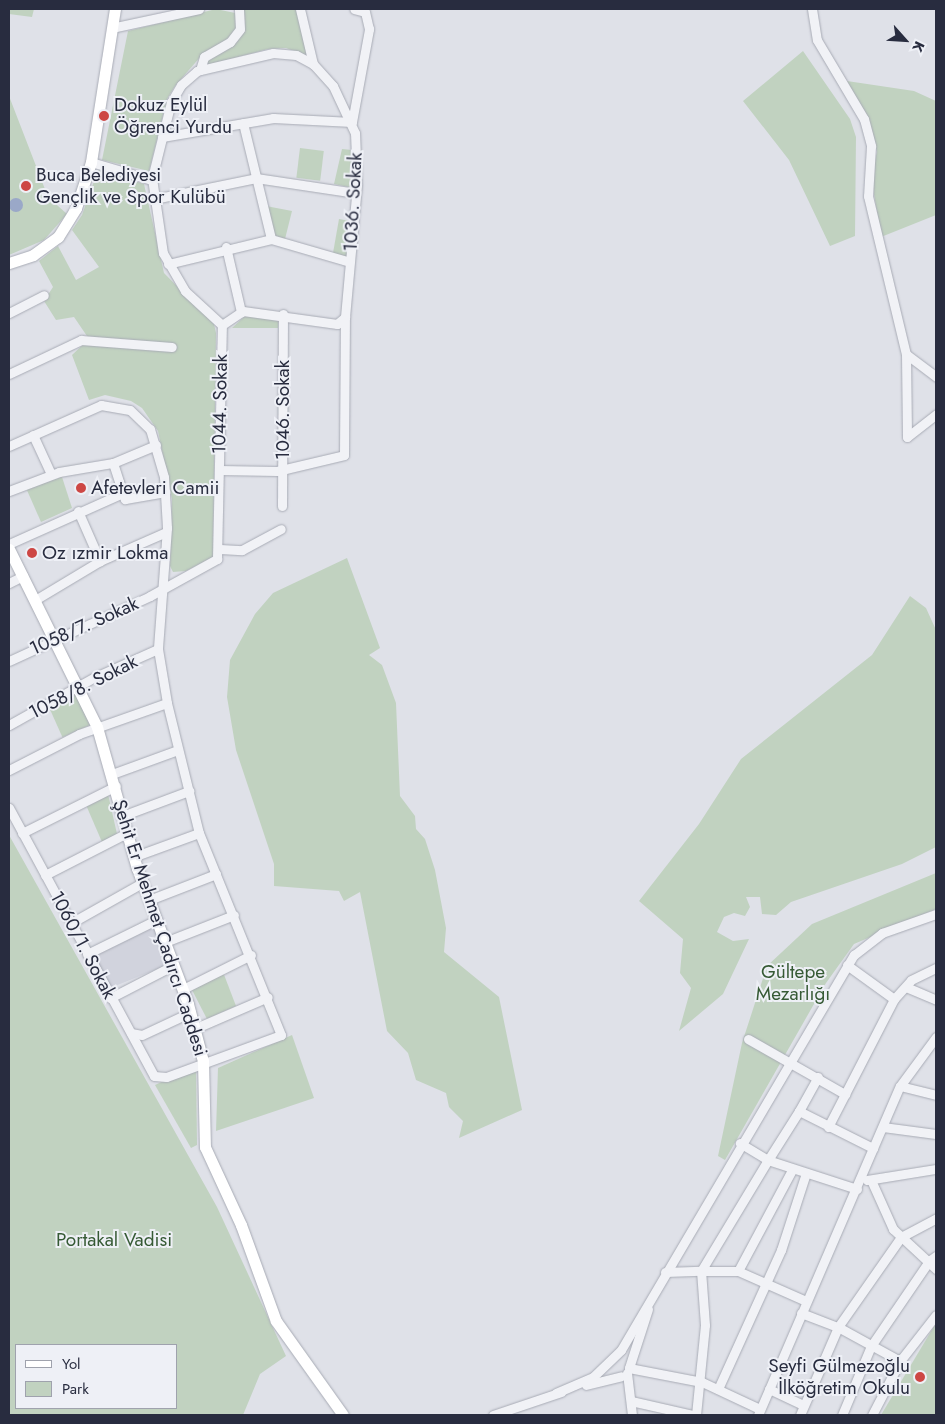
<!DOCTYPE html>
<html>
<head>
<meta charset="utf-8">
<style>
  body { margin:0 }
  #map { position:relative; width:945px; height:1424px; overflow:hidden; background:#dfe1e8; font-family:Jost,sans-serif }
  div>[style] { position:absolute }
  .built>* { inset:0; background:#d1d3dd; transform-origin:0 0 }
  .green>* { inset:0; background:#c1d2c0; transform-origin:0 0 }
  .water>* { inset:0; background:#9aa8c8 }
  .round { border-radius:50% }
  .roads { filter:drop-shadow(0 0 1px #a8abb5) drop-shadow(0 0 1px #a8abb5) }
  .minor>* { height:9px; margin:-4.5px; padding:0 4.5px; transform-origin:4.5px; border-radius:4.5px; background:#f1f2f6 }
  .secondary>* { height:11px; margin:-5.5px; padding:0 5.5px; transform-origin:5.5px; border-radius:5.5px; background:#fff }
  .dots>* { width:14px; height:14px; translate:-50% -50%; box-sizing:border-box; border:2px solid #eef0f6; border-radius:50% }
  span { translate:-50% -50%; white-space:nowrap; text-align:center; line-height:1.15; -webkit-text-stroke:4px #eef0f6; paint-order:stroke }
  .poi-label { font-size:19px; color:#282c3f }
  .left { translate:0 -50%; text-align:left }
  .right { translate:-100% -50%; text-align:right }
  .street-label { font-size:19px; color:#282c3f }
  .park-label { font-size:19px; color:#365a35 }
  .frame { position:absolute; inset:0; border:10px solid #282c3f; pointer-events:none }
  .legend { position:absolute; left:15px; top:1344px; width:162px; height:65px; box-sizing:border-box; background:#eef0f6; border:1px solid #9fa2ad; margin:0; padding:6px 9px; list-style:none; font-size:15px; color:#282c3f }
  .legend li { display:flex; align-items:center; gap:10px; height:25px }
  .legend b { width:25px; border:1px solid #9fa2ad }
  .north { position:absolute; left:880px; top:15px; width:50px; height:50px; -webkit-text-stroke:4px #eef0f6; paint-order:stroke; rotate:116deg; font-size:14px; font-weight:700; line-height:20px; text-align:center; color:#282c3f }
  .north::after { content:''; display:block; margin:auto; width:18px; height:22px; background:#282c3f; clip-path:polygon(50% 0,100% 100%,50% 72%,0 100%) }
</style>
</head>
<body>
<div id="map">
  <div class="built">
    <i style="left:154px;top:924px;width:43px;height:72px;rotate:68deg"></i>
  </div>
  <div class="green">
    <i style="clip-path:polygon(9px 9px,34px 9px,32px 17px,9px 14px)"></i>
    <i style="clip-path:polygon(216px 9px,235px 13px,239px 21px,234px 35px,202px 55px,175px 86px,167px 99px,149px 171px,102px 160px,128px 31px)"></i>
    <i style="clip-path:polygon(243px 9px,299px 9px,309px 57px,286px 48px,268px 49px,204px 66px,205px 60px,245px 29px)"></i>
    <i style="clip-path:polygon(803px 51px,850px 119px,856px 137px,855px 236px,830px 246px,789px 160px,743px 101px)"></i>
    <i style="clip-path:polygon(847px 81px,914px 91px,936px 101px,936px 215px,881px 237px,871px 176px,877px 152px,870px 123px)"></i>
    <i style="clip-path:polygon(9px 96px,48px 197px,67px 214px,44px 240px,9px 255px)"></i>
    <i style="left:300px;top:148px;width:24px;height:30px;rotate:7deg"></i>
    <i style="clip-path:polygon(342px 149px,352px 150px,353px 188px,334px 184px)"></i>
    <i style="clip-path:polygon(98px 170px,144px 184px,164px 273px,214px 324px,216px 333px,213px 557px,186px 571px,173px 572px,170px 566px,172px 499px,158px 431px,142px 408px,131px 401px,105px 395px,89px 400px,72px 355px,89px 339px,74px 317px,56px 320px,44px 301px,53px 287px,39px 261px,58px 246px,76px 280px,99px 267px,72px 230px,82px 215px)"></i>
    <i style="clip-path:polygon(266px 206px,292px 211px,285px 239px,273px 235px)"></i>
    <i style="clip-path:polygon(339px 219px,350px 221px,347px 258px,333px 253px)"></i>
    <i style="clip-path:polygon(245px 316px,279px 317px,278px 328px,232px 328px)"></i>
    <i style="clip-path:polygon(62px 477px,72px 508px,41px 522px,26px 488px)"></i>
    <i style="clip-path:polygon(347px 558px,380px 648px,369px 655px,382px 665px,396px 703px,400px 796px,415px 816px,416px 829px,425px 839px,435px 870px,446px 928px,444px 952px,499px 997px,522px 1110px,459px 1138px,463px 1121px,449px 1107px,446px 1093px,416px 1080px,408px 1053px,387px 1031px,360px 892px,344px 901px,339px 891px,274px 886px,274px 864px,236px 750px,227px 697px,230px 660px,255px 614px,273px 593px)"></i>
    <i style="clip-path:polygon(910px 596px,926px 608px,936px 630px,936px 847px,902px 864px,791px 902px,776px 915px,762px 914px,760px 897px,746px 897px,750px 907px,745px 916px,734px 913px,724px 917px,717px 932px,733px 941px,749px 939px,723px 994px,679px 1031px,691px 988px,680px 973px,683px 939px,639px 901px,699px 824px,741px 759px,872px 655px)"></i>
    <i style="left:76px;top:694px;width:34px;height:30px;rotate:66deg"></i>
    <i style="clip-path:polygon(108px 794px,117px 834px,102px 842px,86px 805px)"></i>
    <i style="clip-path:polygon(evenodd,9px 835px,217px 1207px,286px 1356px,260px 1374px,243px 1415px,9px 1415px,9px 835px,16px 1345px,176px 1345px,176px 1408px,16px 1408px,16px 1345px)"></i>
    <i style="clip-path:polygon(936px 873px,936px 909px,854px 944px,826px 983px,725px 1160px,718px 1156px,742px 1043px,767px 966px,812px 924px)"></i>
    <i style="clip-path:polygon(223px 972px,236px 1006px,207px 1019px,191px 988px)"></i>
    <i style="clip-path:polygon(292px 1035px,314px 1098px,216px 1131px,218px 1068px)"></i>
    <i style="clip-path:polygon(196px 1066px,197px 1145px,191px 1148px,155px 1085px)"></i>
    <i style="clip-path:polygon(936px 1323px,936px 1415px,881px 1415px)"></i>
  </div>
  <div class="water">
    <i class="round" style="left:9px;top:198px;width:14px;height:14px"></i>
  </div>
  <div class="roads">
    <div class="minor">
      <i style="left:300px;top:9px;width:57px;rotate:76.7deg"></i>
      <i style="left:812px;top:9px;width:31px;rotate:81deg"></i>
      <i style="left:817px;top:40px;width:92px;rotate:59.3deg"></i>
      <i style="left:864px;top:119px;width:28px;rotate:75deg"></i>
      <i style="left:871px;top:146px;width:50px;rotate:93.4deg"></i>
      <i style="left:868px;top:196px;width:163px;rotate:76.5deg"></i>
      <i style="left:906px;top:354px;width:83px;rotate:89.3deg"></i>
      <i style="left:116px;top:27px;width:85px;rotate:-12.2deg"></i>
      <i style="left:200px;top:70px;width:14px;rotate:-73deg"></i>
      <i style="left:204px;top:57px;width:30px;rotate:-30deg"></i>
      <i style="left:230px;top:42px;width:16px;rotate:-52deg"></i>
      <i style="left:240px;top:29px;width:20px;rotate:-93deg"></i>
      <i style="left:352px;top:122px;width:95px;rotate:-79.6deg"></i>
      <i style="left:369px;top:29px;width:17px;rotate:-103deg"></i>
      <i style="left:365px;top:12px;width:11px;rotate:-165deg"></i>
      <i style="left:243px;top:123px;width:119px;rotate:76.4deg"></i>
      <i style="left:162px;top:137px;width:113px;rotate:-9.7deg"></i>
      <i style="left:273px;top:118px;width:79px;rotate:2.9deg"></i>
      <i style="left:91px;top:162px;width:64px;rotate:16.4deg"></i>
      <i style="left:154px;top:199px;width:104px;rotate:-11.6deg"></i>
      <i style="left:256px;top:178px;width:101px;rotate:8.5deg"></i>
      <i style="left:226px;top:247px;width:67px;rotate:77deg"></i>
      <i style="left:168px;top:264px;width:106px;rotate:-13.6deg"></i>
      <i style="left:271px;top:239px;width:82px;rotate:16.2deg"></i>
      <i style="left:9px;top:313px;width:39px;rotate:-27deg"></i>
      <i style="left:222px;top:325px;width:25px;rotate:-34deg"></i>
      <i style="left:243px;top:311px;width:95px;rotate:7.9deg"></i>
      <i style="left:337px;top:324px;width:11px;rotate:-41deg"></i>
      <i style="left:906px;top:354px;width:38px;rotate:37deg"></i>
      <i style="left:9px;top:374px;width:80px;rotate:-25.3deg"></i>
      <i style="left:81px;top:340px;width:91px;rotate:4.4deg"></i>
      <i style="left:33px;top:435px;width:43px;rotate:65.2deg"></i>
      <i style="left:907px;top:437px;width:37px;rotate:-38deg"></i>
      <i style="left:156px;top:445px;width:47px;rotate:157.3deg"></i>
      <i style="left:113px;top:463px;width:38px;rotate:72deg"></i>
      <i style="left:125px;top:499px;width:41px;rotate:-9.9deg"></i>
      <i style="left:9px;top:446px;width:101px;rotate:-24deg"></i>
      <i style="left:101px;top:405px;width:29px;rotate:10deg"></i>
      <i style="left:130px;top:410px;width:28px;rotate:44deg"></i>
      <i style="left:150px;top:429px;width:50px;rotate:73.7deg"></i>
      <i style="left:164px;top:477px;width:51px;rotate:86.6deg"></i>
      <i style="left:167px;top:528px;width:121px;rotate:94.3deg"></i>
      <i style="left:158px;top:649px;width:55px;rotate:80.5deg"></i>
      <i style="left:167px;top:703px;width:134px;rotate:76.2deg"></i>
      <i style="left:199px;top:833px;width:218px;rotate:67.9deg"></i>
      <i style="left:281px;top:1035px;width:122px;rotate:159.9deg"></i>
      <i style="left:166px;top:1077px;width:12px;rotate:-175deg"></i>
      <i style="left:154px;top:1076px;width:305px;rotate:-118.4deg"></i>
      <i style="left:219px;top:470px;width:58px;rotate:1deg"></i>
      <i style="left:277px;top:471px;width:69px;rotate:-13.4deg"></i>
      <i style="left:344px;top:455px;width:138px;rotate:-89.6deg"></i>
      <i style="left:345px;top:317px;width:134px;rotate:-84.8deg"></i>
      <i style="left:357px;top:184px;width:51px;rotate:-92.2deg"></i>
      <i style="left:355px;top:133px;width:52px;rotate:-115.1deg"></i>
      <i style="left:333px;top:86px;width:30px;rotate:-132deg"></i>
      <i style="left:313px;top:64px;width:19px;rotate:-152deg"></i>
      <i style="left:296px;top:55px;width:23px;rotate:-175deg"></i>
      <i style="left:273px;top:53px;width:78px;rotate:166.7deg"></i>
      <i style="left:197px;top:71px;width:21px;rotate:139deg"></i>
      <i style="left:181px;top:85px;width:20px;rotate:120deg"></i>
      <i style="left:171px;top:102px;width:78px;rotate:104deg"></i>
      <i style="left:152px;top:178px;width:76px;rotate:81.7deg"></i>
      <i style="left:163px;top:253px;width:44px;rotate:59.9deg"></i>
      <i style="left:185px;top:291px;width:50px;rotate:42.6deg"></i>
      <i style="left:9px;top:491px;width:53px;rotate:-20.8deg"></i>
      <i style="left:59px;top:472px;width:55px;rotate:-9.5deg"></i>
      <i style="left:282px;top:506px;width:192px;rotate:-89.7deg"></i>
      <i style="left:78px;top:511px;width:55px;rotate:66.3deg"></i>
      <i style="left:9px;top:544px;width:125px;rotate:-24.1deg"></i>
      <i style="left:220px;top:549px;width:22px;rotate:3deg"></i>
      <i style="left:242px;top:550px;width:44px;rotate:-28.3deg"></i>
      <i style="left:9px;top:583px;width:16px;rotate:-27deg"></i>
      <i style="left:35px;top:600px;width:76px;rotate:-31deg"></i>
      <i style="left:100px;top:561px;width:72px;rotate:-23.7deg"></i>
      <i style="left:9px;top:661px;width:155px;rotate:-24.7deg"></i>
      <i style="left:150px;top:596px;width:77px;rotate:-28.9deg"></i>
      <i style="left:217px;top:559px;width:234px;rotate:-88.8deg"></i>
      <i style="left:9px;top:725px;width:98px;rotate:-29.2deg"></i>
      <i style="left:95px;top:677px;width:69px;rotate:-24deg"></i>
      <i style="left:9px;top:770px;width:79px;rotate:-27.2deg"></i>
      <i style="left:79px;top:734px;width:93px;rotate:-19.4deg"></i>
      <i style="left:112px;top:774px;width:70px;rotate:-20deg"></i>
      <i style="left:122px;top:816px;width:72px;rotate:-20.5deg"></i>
      <i style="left:22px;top:833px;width:105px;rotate:-26.6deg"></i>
      <i style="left:133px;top:857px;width:70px;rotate:-20deg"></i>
      <i style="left:45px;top:875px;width:92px;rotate:-27.1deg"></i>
      <i style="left:149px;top:900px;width:72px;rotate:-21.2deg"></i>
      <i style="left:71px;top:923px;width:81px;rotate:-29.4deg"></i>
      <i style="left:165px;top:942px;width:74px;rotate:-21.4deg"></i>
      <i style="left:87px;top:954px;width:77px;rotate:-26.2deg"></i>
      <i style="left:847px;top:965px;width:58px;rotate:35.9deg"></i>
      <i style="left:906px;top:987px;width:33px;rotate:23deg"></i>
      <i style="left:183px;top:989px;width:76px;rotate:-26.6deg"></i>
      <i style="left:110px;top:998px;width:72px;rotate:-27.3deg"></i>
      <i style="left:196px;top:1028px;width:78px;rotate:-23.3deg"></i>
      <i style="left:131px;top:1033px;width:11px;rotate:10deg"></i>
      <i style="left:142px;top:1035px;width:54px;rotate:-25.1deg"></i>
      <i style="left:748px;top:1039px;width:112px;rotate:29.6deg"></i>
      <i style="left:900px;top:1086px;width:37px;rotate:14deg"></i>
      <i style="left:799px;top:1111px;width:39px;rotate:-61deg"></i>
      <i style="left:828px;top:1127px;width:144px;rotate:-62.7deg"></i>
      <i style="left:894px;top:999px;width:25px;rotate:-48deg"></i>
      <i style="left:911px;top:980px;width:28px;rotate:-26deg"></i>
      <i style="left:883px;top:1127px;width:53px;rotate:7.5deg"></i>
      <i style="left:867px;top:1180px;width:70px;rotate:-9.1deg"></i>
      <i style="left:871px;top:1180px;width:54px;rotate:65.8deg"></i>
      <i style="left:893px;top:1229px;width:59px;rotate:42.9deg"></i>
      <i style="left:857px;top:1189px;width:94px;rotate:-162deg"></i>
      <i style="left:768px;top:1160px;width:58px;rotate:-57.7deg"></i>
      <i style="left:799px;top:1111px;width:83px;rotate:26.6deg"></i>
      <i style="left:738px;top:1271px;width:74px;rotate:23.8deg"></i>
      <i style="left:665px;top:1272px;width:36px;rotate:-2deg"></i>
      <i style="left:701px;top:1271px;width:130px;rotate:-58.9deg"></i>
      <i style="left:768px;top:1160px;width:33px;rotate:-149deg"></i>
      <i style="left:648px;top:1309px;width:62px;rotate:107.9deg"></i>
      <i style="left:629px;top:1368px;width:74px;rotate:10.9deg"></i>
      <i style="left:702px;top:1382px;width:64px;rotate:25deg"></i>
      <i style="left:801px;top:1313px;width:40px;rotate:21deg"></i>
      <i style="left:838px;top:1327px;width:71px;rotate:28.7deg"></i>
      <i style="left:627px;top:1373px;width:42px;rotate:83.2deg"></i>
      <i style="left:586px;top:1385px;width:36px;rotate:-14deg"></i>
      <i style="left:718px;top:1389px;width:153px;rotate:-65.6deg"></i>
      <i style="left:781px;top:1250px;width:81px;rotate:-72deg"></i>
      <i style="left:769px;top:1389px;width:38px;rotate:25deg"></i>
      <i style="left:556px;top:1393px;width:40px;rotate:-23.4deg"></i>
      <i style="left:593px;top:1377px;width:39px;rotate:-44deg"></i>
      <i style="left:621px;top:1350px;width:459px;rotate:-59.5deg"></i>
      <i style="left:854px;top:955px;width:36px;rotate:-38deg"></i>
      <i style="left:882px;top:933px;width:57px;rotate:-19.4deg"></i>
      <i style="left:631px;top:1401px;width:64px;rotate:12.7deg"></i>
      <i style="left:493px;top:1415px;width:72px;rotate:-18.7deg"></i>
      <i style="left:696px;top:1415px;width:90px;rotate:-84.3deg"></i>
      <i style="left:705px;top:1325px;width:54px;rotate:-94.2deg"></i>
      <i style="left:701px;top:1271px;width:37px"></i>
      <i style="left:738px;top:1271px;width:115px;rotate:-61.9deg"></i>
      <i style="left:758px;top:1415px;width:358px;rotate:-66.7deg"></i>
      <i style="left:900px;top:1086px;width:61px;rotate:-53.7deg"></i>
      <i style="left:800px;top:1415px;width:96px;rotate:-66.6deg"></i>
      <i style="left:838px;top:1327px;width:110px;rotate:-55deg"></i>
      <i style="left:901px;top:1237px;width:40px;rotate:-28deg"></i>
      <i style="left:842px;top:1415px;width:75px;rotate:-67.2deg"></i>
      <i style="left:871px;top:1346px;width:103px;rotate:-55.7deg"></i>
      <i style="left:929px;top:1261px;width:9px;rotate:-36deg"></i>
      <i style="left:872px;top:1415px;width:61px;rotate:-62.6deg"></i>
      <i style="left:900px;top:1361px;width:58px;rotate:-52deg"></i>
    </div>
    <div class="secondary">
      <i style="left:9px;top:263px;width:25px;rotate:-18deg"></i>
      <i style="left:33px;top:255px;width:31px;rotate:-36deg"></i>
      <i style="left:58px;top:237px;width:34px;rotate:-58deg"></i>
      <i style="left:76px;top:208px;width:48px;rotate:-71.9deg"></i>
      <i style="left:91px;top:162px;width:155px;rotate:-81.1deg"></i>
      <i style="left:9px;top:549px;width:199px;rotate:63.7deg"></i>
      <i style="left:97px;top:727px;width:147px;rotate:74.2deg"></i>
      <i style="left:137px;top:868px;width:145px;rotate:69.4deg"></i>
      <i style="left:188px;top:1004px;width:59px;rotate:75.3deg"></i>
      <i style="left:203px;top:1061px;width:86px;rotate:88.7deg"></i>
      <i style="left:205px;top:1147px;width:86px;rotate:65.2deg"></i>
      <i style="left:241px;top:1225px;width:102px;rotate:70deg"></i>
      <i style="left:276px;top:1321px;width:115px;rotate:54.5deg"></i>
    </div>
  </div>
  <div class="dots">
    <i style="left:104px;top:116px;background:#cd4744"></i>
    <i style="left:26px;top:186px;background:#cd4744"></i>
    <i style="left:81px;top:488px;background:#cd4744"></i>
    <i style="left:32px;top:553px;background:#cd4744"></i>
    <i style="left:920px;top:1377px;background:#cd4744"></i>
  </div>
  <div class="poi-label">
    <span class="left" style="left:114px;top:116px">Dokuz Eylül<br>Öğrenci Yurdu</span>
    <span class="left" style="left:36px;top:186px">Buca Belediyesi<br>Gençlik ve Spor Kulübü</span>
    <span class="left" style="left:91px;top:488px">Afetevleri Camii</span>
    <span class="left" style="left:42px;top:553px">Oz ızmir Lokma</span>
    <span class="right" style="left:910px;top:1377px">Seyfi Gülmezoğlu<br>İlköğretim Okulu</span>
  </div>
  <div class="street-label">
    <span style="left:353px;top:202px;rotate:-87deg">1036. Sokak</span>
    <span style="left:220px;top:404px;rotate:-89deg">1044. Sokak</span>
    <span style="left:283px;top:410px;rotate:-90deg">1046. Sokak</span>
    <span style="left:84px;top:626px;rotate:-24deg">1058/7. Sokak</span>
    <span style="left:83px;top:687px;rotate:-27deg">1058/8. Sokak</span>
    <span style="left:160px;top:928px;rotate:72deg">Şehit Er Mehmet Çadırcı Caddesi</span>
    <span style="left:83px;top:945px;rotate:62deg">1060/1. Sokak</span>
  </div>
  <div class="park-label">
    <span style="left:793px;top:983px">Gültepe<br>Mezarlığı</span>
    <span style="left:114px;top:1240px">Portakal Vadisi</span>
  </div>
  <div class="frame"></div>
  <ul class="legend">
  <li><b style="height:6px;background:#fff"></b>Yol</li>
  <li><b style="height:14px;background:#c1d2c0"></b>Park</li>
  </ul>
  <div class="north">K</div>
</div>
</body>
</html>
